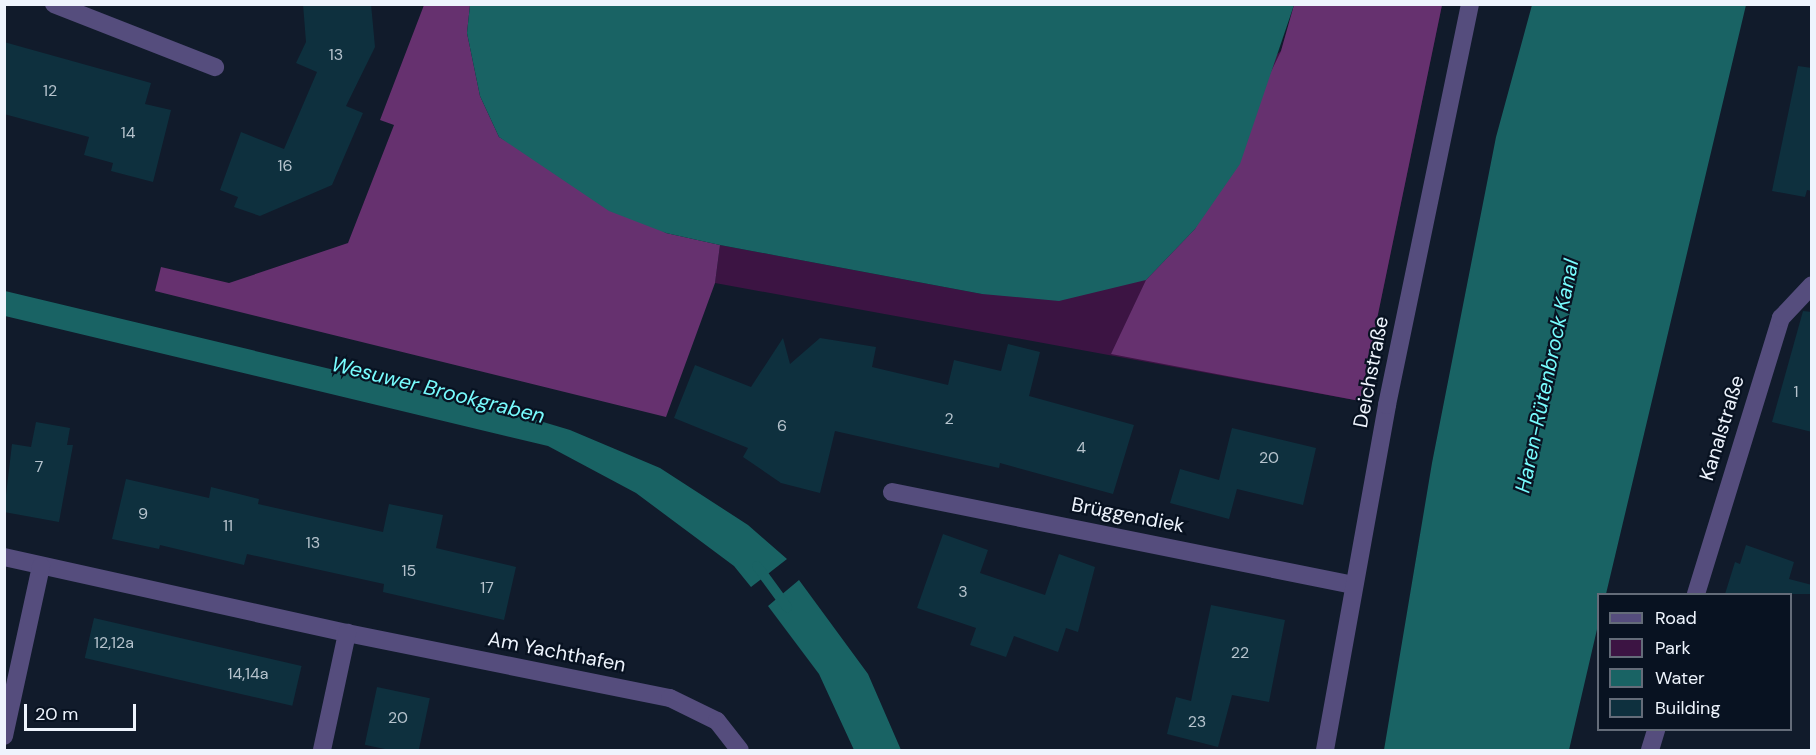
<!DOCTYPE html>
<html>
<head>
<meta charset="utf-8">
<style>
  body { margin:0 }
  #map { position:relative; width:1816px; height:755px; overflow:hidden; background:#111b2b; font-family:"DM Sans",sans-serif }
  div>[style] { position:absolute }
  .green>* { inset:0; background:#3c1443 }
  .forest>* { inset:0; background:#66316f }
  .water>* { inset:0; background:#196364 }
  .stream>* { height:10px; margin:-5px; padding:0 5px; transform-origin:5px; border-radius:5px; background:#196364 }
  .building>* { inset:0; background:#0e303e; transform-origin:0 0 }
  .minor>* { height:18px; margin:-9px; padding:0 9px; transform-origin:9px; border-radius:9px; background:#554d7d }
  span { translate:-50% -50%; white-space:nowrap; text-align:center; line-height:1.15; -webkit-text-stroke:4.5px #081221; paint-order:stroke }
  .number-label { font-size:16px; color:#b6c3cd }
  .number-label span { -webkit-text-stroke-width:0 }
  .street-label { font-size:20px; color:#eef4fd }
  .water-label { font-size:21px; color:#78fcfe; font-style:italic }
  .frame { position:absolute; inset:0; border:6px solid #eef4fd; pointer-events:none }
  .legend { position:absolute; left:1597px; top:593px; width:195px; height:138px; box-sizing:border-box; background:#081221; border:2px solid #646c79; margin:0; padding:8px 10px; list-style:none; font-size:18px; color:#eef4fd }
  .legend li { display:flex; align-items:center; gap:12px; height:30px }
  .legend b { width:30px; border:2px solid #646c79 }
  .scale { position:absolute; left:24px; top:704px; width:112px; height:27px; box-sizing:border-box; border:3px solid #eef4fd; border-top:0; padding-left:8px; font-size:18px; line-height:21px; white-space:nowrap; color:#eef4fd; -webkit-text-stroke:4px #081221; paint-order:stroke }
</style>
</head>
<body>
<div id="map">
  <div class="green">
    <i style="clip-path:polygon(1294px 5px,1442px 5px,1360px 401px,715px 283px,720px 245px,982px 294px,1281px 51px)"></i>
  </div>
  <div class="forest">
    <i style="clip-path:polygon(424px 5px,470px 5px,467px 33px,480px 96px,499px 137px,666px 233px,720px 245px,715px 283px,666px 417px,155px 291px,161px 267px,229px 283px,348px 243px,394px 125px,380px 120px)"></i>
    <i style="clip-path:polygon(1294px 5px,1442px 5px,1360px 401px,1111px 354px,1146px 280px,1195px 229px,1281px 51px)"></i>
  </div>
  <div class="water">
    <i style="clip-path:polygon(470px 5px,470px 4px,1294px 5px,1240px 164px,1195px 229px,1146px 280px,1059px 301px,982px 294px,720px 245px,666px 233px,609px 211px,499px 137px,480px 96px,467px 33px)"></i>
    <i style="clip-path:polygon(1532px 5px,1746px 5px,1606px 594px,1598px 594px,1598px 625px,1569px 750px,1384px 750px,1432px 463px,1496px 137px)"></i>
    <i style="clip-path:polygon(5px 291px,506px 411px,570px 430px,660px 468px,748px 525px,787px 559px,751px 587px,734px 566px,636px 493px,548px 446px,5px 316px)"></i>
    <i style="clip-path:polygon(799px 580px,868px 674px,901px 750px,854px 750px,819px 674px,768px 606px)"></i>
  </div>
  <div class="stream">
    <i style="left:757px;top:566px;width:51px;rotate:53.8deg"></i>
  </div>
  <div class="building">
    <i style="clip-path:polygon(303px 4px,371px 4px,375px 47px,346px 106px,363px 113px,332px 185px,260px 216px,234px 207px,238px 197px,220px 190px,241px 132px,284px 149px,317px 72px,296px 63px,306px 42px)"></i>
    <i style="clip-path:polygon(4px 42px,151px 83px,145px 104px,171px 110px,153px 182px,111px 171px,113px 163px,84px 155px,89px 137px,4px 114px)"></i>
    <i style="clip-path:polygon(1798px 66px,1812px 68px,1812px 191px,1807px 190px,1805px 197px,1772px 191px)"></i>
    <i style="clip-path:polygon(1803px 311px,1812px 312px,1812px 432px,1772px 422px)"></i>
    <i style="clip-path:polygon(783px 338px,790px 364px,820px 338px,876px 347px,872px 367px,948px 385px,954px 360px,1001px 371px,1008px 344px,1040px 352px,1029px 396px,1134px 425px,1113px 494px,1000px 463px,999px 468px,835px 431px,820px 493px,781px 483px,743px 457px,748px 448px,674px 418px,695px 365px,751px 387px)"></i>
    <i style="clip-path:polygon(36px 422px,70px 428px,67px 445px,73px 445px,59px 522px,4px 512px,12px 444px,31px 447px)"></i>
    <i style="clip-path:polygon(1232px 428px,1316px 448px,1303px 505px,1237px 489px,1229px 519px,1170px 503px,1180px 469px,1219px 480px)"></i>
    <i style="clip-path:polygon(126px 479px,209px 498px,211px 487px,259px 499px,258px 504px,383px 532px,389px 504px,443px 515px,436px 548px,516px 567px,504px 620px,383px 592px,384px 584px,247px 554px,244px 565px,160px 545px,159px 549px,112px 539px)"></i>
    <i style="clip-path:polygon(943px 534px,988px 550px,980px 573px,1045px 595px,1059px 554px,1095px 567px,1078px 632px,1066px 628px,1058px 652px,1014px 636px,1006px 657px,970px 645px,976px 628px,917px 608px)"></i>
    <i style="clip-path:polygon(1746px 545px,1794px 562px,1789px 579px,1812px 585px,1812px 594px,1725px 594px,1735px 562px,1740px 564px)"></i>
    <i style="clip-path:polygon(1211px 605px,1285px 620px,1269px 702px,1232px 695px,1218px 747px,1167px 734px,1176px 697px,1191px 701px)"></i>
    <i style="left:94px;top:618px;width:213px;height:41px;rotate:13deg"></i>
    <i style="left:377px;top:687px;width:54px;height:59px;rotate:12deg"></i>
  </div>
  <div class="minor">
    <i style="left:54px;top:4px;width:173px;rotate:21.4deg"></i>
    <i style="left:892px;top:492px;width:470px;rotate:11.4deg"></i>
    <i style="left:4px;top:557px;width:351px;rotate:12.5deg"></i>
    <i style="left:347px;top:633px;width:329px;rotate:11.4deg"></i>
    <i style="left:670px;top:698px;width:52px;rotate:26.1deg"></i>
    <i style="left:717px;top:721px;width:37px;rotate:52deg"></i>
    <i style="left:1696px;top:594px;width:289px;rotate:-72.9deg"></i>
    <i style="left:1781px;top:318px;width:45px;rotate:-46.8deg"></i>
    <i style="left:4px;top:736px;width:174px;rotate:-77.7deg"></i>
    <i style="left:322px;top:750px;width:120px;rotate:-77.9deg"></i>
    <i style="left:1325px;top:750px;width:351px;rotate:-79.8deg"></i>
    <i style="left:1387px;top:405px;width:409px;rotate:-78.3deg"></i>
    <i style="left:1650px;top:750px;width:21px;rotate:-73deg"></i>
  </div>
  <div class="number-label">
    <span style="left:336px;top:55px">13</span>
    <span style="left:50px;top:91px">12</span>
    <span style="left:128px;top:133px">14</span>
    <span style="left:285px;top:166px">16</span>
    <span style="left:1796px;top:392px">1</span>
    <span style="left:949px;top:419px">2</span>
    <span style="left:782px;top:426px">6</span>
    <span style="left:1081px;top:448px">4</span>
    <span style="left:1269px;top:458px">20</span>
    <span style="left:39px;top:467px">7</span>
    <span style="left:143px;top:514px">9</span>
    <span style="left:228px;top:526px">11</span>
    <span style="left:313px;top:543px">13</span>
    <span style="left:409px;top:571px">15</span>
    <span style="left:487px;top:588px">17</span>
    <span style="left:963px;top:592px">3</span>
    <span style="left:114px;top:643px">12,12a</span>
    <span style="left:1240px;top:653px">22</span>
    <span style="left:248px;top:674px">14,14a</span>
    <span style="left:398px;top:718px">20</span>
    <span style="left:1197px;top:722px">23</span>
  </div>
  <div class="street-label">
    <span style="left:1371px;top:372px;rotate:-79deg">Deichstraße</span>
    <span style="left:1722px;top:428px;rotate:-73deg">Kanalstraße</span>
    <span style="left:1128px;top:515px;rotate:11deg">Brüggendiek</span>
    <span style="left:557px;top:652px;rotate:11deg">Am Yachthafen</span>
  </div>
  <div class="water-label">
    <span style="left:1547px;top:376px;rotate:-78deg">Haren-Rütenbrock Kanal</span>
    <span style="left:438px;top:390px;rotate:14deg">Wesuwer Brookgraben</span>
  </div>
  <div class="frame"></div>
  <ul class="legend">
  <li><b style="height:8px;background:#554d7d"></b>Road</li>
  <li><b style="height:16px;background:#3c1443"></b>Park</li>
  <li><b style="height:16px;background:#196364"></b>Water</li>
  <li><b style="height:16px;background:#0e303e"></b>Building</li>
  </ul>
  <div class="scale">20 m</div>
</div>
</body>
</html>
